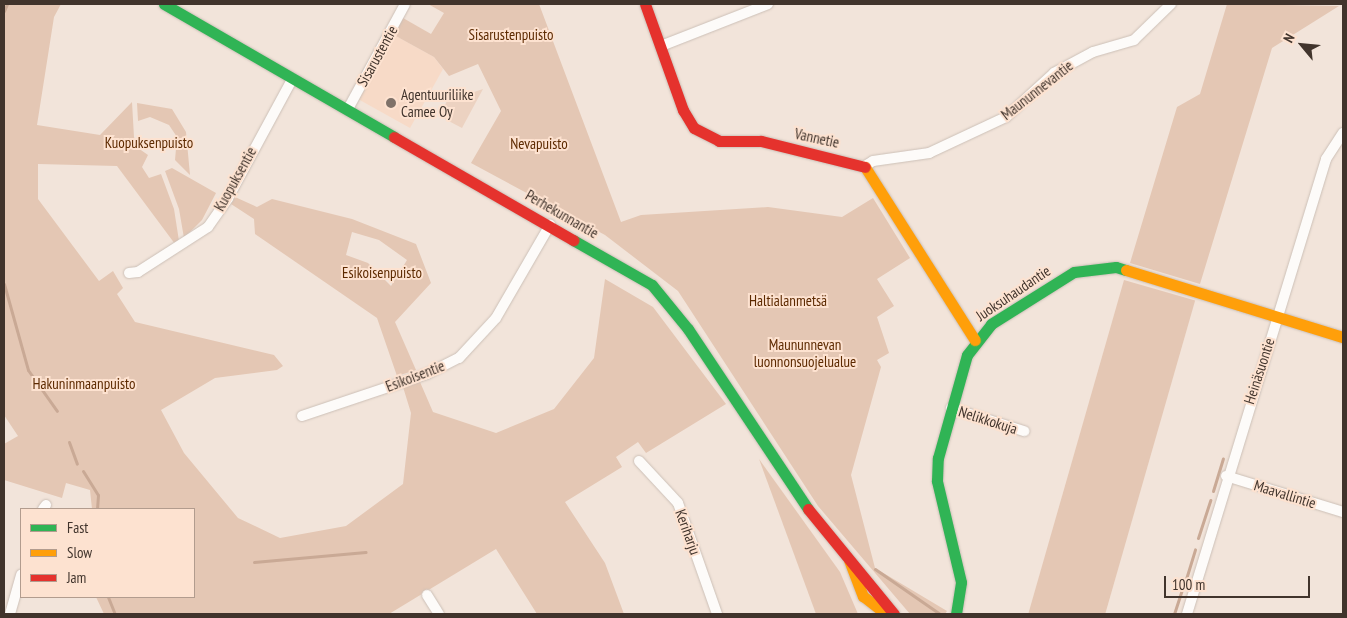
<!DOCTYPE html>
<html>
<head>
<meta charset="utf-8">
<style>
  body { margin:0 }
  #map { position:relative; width:1347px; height:618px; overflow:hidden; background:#f2e4da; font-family:"PT Sans Narrow",sans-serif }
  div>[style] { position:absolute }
  .built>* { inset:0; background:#f7dac7 }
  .green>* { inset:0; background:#ecd2c1 }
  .forest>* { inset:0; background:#e4c7b4; transform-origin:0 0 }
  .stream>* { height:3px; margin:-1.5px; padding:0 1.5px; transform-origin:1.5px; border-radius:1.5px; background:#c9a995 }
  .roads { filter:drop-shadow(0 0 1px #ccc0b7) drop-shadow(0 0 1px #ccc0b7) }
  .street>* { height:10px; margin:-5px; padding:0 5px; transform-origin:5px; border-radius:5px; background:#fdfbf9 }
  .fast>* { height:11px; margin:-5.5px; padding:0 5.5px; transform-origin:5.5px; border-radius:5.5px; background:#30b455 }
  .slow>* { height:11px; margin:-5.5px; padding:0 5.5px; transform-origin:5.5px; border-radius:5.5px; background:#ff9f0a }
  .jam>* { height:11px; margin:-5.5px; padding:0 5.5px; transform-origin:5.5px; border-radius:5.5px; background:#e5322d }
  .dots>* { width:14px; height:14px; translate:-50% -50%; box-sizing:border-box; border:2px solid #fde2d0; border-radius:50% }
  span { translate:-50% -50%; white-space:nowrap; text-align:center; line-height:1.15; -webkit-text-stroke:4px #fde2d0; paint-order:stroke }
  .park-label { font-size:15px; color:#5d2a00 }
  .street-label { font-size:15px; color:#41342c }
  .poi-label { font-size:15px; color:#41342c }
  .left { translate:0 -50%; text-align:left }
  .frame { position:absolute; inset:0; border:5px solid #41342c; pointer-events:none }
  .legend { position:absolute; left:20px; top:508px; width:175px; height:90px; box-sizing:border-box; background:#fde2d0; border:1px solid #b29c8e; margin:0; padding:6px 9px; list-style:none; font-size:15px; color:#41342c }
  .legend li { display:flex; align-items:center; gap:10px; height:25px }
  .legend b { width:25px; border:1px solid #b29c8e }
  .north { position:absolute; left:1277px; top:20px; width:50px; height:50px; -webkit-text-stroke:4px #fde2d0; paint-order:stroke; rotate:298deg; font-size:14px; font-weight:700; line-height:20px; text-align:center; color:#41342c }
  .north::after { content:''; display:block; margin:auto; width:18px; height:22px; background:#41342c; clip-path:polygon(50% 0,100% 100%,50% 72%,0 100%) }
  .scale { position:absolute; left:1164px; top:576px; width:146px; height:22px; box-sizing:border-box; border:2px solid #41342c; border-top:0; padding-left:6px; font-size:15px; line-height:18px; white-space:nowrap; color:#41342c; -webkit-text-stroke:4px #fde2d0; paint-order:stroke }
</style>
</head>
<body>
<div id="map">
  <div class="built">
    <i style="clip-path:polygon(394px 35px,434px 57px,443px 69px,410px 128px,358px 99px)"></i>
  </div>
  <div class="green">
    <i style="clip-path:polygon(483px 89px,462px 128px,439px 116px,447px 101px)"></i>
  </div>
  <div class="forest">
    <i style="clip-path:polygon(4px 4px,61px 4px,54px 17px,37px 125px,100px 135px,132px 102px,134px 137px,138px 148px,148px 155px,142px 167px,149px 178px,161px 174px,174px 209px,179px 241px,175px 244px,117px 166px,38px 164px,38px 199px,99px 281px,113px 271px,123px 288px,117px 294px,135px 322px,274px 355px,283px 366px,277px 370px,215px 378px,161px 410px,184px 453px,238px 518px,280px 538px,346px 526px,403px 484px,411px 413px,403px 387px,420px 382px,433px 412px,496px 433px,554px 409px,594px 358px,605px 279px,653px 307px,726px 404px,646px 453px,638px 442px,616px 457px,622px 467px,565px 502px,605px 563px,624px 614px,537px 614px,496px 549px,389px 614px,104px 614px,96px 597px,194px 597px,194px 509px,92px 509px,90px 490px,66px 483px,62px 498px,4px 480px,4px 444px,18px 436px,4px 415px)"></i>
    <i style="clip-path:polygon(428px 4px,539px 4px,621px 222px,641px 215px,768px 207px,842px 217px,873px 198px,910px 258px,877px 279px,894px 306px,877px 317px,889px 353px,877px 360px,881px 367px,851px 475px,875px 568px,947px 611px,945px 614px,910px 614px,818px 506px,678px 291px,605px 235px,471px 163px,501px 111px,478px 64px,449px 76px,434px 57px,394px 35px,403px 18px,431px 34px,444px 13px)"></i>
    <i style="clip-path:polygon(1227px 4px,1339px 6px,1272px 48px,1200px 284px,1130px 263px,1177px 107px,1200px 94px)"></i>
    <i style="clip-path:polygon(137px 103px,172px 109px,186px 132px,190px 175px,175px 160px,177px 137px,169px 125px,150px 117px,138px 121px)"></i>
    <i style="clip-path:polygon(172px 168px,216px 193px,202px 220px,184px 238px,179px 209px,165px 171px)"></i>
    <i style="clip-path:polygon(evenodd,235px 197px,257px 207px,272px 199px,352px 219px,416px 244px,431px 283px,395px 322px,416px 370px,397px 376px,377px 318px,255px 234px,254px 219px,231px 204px,235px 197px,352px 232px,379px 240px,407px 260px,391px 286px,368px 263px,346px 255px,352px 232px)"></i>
    <i style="left:1124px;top:280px;width:74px;height:349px;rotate:16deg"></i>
    <i style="clip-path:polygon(759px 459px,840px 572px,858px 614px,816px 614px)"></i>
  </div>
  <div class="stream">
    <i style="left:4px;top:11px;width:8px;rotate:-67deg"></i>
    <i style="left:4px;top:284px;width:89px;rotate:74.4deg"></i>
    <i style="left:28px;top:370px;width:50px;rotate:54.7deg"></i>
    <i style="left:69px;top:442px;width:23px;rotate:70deg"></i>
    <i style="left:83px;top:471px;width:28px;rotate:58deg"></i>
    <i style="left:98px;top:495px;width:14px;rotate:94deg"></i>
    <i style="left:1213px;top:491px;width:34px;rotate:-73deg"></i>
    <i style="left:1198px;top:538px;width:40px;rotate:-72deg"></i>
    <i style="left:254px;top:562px;width:112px;rotate:-5.1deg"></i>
    <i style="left:875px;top:569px;width:79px;rotate:34.7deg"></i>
    <i style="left:1186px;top:579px;width:31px;rotate:-73deg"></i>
    <i style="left:108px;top:597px;width:18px;rotate:68deg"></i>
    <i style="left:1174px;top:614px;width:25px;rotate:-72deg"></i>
  </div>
  <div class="roads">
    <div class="street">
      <i style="left:661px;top:46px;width:115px;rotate:-21.4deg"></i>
      <i style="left:348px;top:109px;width:119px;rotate:-61.5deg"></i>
      <i style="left:865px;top:166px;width:9px;rotate:-32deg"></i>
      <i style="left:873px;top:161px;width:57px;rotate:-8.1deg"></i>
      <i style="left:929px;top:153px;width:85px;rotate:-25.1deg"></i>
      <i style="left:1006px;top:117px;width:65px;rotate:-42.5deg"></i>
      <i style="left:1054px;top:73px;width:44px;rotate:-28.3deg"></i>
      <i style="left:1093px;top:52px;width:43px;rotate:-16.3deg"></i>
      <i style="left:1134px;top:40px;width:52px;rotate:-44.2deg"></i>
      <i style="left:129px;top:273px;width:9px;rotate:-6deg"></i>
      <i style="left:138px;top:272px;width:83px;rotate:-32.7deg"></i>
      <i style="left:208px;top:227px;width:35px;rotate:-55deg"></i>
      <i style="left:228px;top:198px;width:136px;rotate:-61.6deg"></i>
      <i style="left:951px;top:408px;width:77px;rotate:17.5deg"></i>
      <i style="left:302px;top:416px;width:132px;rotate:-18.6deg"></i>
      <i style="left:427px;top:374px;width:36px;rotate:-27deg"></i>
      <i style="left:459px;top:358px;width:54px;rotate:-47.2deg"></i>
      <i style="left:496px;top:318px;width:108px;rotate:-59.9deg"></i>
      <i style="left:639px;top:461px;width:57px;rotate:47.1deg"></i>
      <i style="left:678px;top:503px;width:118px;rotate:70.6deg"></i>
      <i style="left:1226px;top:476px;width:122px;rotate:17.1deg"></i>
      <i style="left:43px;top:509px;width:5px;rotate:-53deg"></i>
      <i style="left:427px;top:595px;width:22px;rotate:58deg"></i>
      <i style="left:10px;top:614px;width:41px;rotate:-74.2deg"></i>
      <i style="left:1187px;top:614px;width:476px;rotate:-73deg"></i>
      <i style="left:1326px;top:159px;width:31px;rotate:-57deg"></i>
    </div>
    <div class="fast">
      <i style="left:164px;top:4px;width:266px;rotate:30deg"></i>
      <i style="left:573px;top:240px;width:91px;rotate:29.7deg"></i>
      <i style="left:652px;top:285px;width:57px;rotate:50.7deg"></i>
      <i style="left:688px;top:329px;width:216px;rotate:56.3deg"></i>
      <i style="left:956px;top:614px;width:32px;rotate:-81deg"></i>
      <i style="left:961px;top:582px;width:104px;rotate:-103.4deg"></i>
      <i style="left:937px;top:481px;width:23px;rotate:-88deg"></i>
      <i style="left:938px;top:458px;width:107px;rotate:-74.3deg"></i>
      <i style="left:967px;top:355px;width:39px;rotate:-52deg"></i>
      <i style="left:991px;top:324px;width:98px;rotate:-32.1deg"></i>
      <i style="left:1074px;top:272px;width:42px;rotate:-6.8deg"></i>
      <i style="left:1116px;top:267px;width:10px;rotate:17deg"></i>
    </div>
    <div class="slow">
      <i style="left:865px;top:167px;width:205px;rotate:57.6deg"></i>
      <i style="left:1126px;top:270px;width:227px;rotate:17.2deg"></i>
      <i style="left:849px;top:560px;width:39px;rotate:69deg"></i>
      <i style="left:863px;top:596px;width:29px;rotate:38deg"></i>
    </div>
    <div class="jam">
      <i style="left:645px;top:4px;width:113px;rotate:70.3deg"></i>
      <i style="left:683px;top:110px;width:21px;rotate:59deg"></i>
      <i style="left:694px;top:128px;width:28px;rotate:27deg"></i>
      <i style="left:719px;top:141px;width:42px"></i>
      <i style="left:761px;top:141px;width:107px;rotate:14deg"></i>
      <i style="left:394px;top:137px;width:207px;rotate:29.9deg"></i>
      <i style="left:808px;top:509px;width:136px;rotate:50.7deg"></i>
    </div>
  </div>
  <div class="dots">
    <i style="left:391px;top:103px;background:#7f7269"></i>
  </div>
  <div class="park-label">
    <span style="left:511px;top:35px">Sisarustenpuisto</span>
    <span style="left:149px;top:143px">Kuopuksenpuisto</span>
    <span style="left:539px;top:144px">Nevapuisto</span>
    <span style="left:382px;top:273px">Esikoisenpuisto</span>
    <span style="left:788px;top:301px">Haltialanmetsä</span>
    <span style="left:805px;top:353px">Maununnevan<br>luonnonsuojelualue</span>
    <span style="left:84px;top:384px">Hakuninmaanpuisto</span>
  </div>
  <div class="street-label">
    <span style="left:377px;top:56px;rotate:-61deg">Sisarustentie</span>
    <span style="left:1037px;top:90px;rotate:-38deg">Maununnevantie</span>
    <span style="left:817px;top:138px;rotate:12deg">Vannetie</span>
    <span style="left:235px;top:179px;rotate:-61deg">Kuopuksentie</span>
    <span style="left:562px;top:214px;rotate:30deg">Perhekunnantie</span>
    <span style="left:1013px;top:293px;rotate:-34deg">Juoksuhaudantie</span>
    <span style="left:1259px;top:371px;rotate:-72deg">Heinäsuontie</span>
    <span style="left:415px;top:376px;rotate:-21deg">Esikoisentie</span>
    <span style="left:988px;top:420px;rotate:18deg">Nelikkokuja</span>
    <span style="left:1285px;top:494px;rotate:17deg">Maavallintie</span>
    <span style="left:688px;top:532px;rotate:70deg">Keriharju</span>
  </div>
  <div class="poi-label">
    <span class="left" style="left:401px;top:103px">Agentuuriliike<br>Camee Oy</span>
  </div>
  <div class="frame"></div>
  <ul class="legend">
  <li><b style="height:6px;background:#30b455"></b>Fast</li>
  <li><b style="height:6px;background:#ff9f0a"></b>Slow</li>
  <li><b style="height:6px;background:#e5322d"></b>Jam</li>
  </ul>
  <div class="north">N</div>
  <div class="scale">100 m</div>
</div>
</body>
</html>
